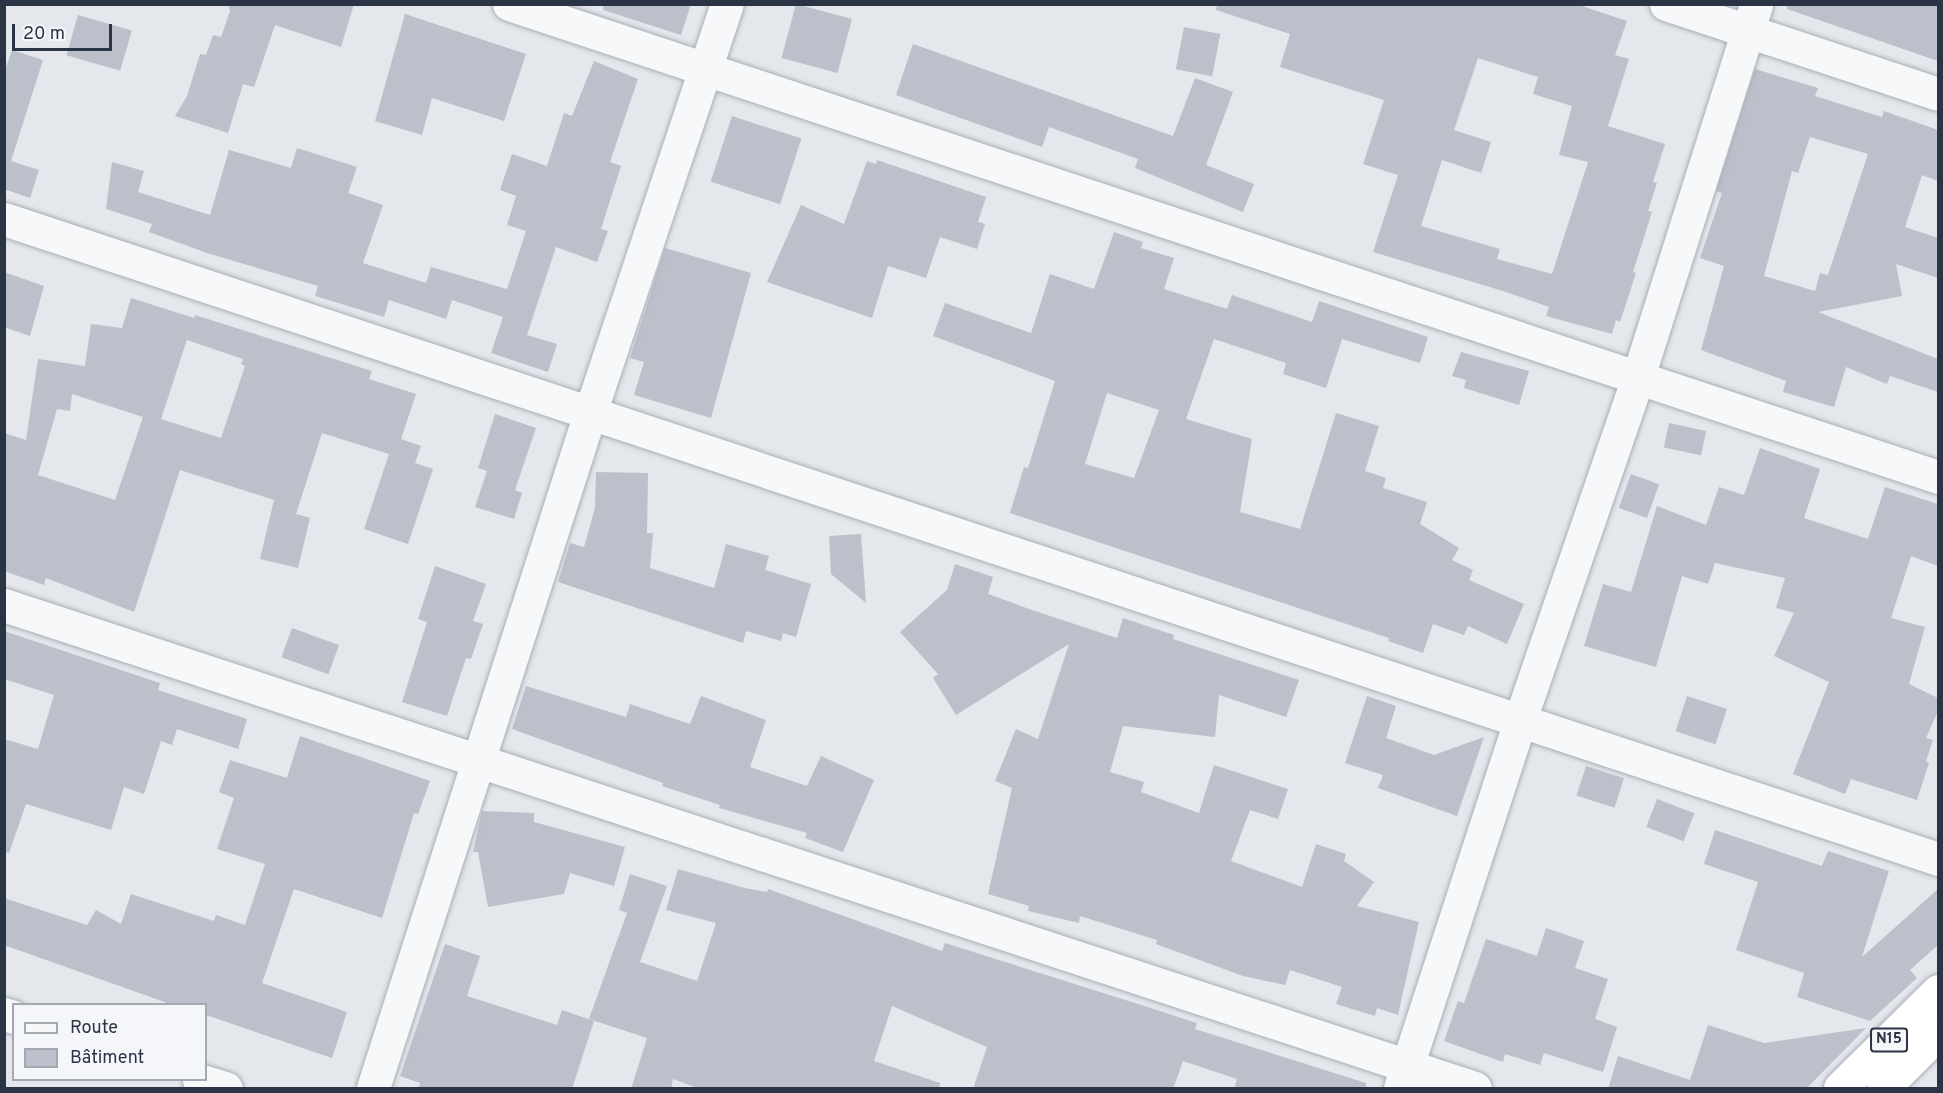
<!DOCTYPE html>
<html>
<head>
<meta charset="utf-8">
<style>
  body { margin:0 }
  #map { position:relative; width:1943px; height:1093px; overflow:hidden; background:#e4e7ec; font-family:Overpass,sans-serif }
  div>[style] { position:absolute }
  .building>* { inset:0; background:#bbc0ca; transform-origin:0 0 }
  .roads { filter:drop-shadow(0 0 2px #a9aeb7) drop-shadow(0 0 2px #a9aeb7) }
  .street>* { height:33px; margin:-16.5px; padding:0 16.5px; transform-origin:16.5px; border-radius:16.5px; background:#f7f8fa }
  .highway>* { height:33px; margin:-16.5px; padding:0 16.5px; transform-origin:16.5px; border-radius:16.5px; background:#fff }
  span { translate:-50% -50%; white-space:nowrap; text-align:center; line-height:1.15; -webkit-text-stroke:6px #f4f6f9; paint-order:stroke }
  .shield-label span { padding:2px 4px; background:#f4f6f9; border:2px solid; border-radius:4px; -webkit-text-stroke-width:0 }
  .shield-label { font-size:15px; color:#2b3445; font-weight:700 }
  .frame { position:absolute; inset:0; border:6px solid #2b3445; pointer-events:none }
  .legend { position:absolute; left:12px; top:1003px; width:195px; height:78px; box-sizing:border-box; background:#f4f6f9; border:2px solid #a4a8b1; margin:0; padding:8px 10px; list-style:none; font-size:18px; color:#2b3445 }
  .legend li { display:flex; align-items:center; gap:12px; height:30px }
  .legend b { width:30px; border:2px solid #a4a8b1 }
  .scale { position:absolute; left:12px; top:24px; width:100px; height:27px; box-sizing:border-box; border:3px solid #2b3445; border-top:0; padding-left:8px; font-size:18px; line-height:21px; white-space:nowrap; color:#2b3445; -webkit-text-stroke:4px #f4f6f9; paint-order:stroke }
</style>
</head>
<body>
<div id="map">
  <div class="building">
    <i style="clip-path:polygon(228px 4px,354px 4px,341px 47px,275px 25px,254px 87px,243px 84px,228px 133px,175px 116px,187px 96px,200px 54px,206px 55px,213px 35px,221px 37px,230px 11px)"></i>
    <i style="clip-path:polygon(604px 4px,691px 4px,681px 35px,603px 10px)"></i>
    <i style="left:796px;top:4px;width:58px;height:56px;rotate:15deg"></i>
    <i style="clip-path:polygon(evenodd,1217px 4px,1576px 4px,1627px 21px,1615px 55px,1629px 59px,1608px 126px,1665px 144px,1653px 182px,1657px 183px,1648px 211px,1652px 212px,1633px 272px,1636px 273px,1620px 322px,1616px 320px,1612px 334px,1546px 316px,1549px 307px,1503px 291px,1373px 252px,1398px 175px,1363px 164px,1384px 100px,1280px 67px,1290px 34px,1216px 10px,1217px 4px,1478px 58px,1538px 77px,1533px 94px,1572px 106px,1559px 155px,1588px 162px,1552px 274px,1497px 259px,1500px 249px,1421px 226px,1442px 160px,1481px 173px,1491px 142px,1454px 130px,1478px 58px)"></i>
    <i style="clip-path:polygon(1787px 4px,1938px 4px,1938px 61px,1787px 9px)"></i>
    <i style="clip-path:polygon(405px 14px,526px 54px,504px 121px,432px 98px,422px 135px,375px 121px)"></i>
    <i style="left:78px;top:15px;width:56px;height:42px;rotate:16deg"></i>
    <i style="left:1184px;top:27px;width:37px;height:43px;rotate:11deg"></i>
    <i style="clip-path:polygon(913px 44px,1173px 136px,1195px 78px,1233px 92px,1206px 165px,1254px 184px,1243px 212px,1135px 168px,1138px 159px,1049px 127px,1042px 147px,896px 95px)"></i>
    <i style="clip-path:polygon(12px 50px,43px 60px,11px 161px,39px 170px,30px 198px,4px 189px,4px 73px)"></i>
    <i style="clip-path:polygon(594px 61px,638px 79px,610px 162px,621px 166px,601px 229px,608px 231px,597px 262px,556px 247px,527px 335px,557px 344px,548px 372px,491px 353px,503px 317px,452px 300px,446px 319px,389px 300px,384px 317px,315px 296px,318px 286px,207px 253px,149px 232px,152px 224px,106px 209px,112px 162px,144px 171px,138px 192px,210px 215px,229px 150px,291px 168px,297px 148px,357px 167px,348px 193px,383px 205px,363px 263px,426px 283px,431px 267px,507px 289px,526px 231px,507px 225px,516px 196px,500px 190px,512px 154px,547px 166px,564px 113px,572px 116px)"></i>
    <i style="clip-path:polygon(evenodd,1755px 69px,1818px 88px,1815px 96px,1882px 117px,1884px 111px,1938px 130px,1938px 181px,1922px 175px,1905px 227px,1938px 238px,1938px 278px,1896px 264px,1902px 296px,1818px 312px,1938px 359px,1938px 392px,1890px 376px,1887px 384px,1846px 367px,1834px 407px,1783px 392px,1786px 381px,1701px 350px,1724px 266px,1700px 258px,1722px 193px,1716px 191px,1755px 69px,1810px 137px,1868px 154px,1828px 275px,1820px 273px,1815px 291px,1764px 276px,1792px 171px,1798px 173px,1810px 137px)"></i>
    <i style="left:732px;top:116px;width:73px;height:69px;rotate:18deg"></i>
    <i style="clip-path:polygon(877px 160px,986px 197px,978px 222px,985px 224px,977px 249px,940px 237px,926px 278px,888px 266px,872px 318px,767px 282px,801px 205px,844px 224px,867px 161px,876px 164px)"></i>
    <i style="clip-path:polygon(evenodd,1114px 232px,1143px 242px,1141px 248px,1174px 258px,1164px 289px,1227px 309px,1232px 295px,1312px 322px,1319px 301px,1428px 337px,1420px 363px,1342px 339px,1326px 388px,1283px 374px,1286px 363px,1214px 339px,1186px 419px,1252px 439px,1240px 512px,1300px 529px,1336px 413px,1379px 426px,1365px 471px,1386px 478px,1383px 488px,1427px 502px,1420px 524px,1459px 548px,1452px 560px,1473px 570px,1469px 580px,1524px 604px,1507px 644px,1468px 626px,1464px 635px,1433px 624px,1423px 653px,1388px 641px,1389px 638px,1010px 513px,1024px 467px,1028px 468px,1055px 381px,933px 336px,945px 303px,1031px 333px,1050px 274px,1094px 289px,1114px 232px,1107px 393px,1159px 410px,1134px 478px,1085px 464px,1107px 393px)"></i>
    <i style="clip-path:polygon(665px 248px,751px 273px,711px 418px,634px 395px,644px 362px,630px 358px)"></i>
    <i style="clip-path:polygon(4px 272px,44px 286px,30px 336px,4px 327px)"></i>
    <i style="clip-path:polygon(evenodd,131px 298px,194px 318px,161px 419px,221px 438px,245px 366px,241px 364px,243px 359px,187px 340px,195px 315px,372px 371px,369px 379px,416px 394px,401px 439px,421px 446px,415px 463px,433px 469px,408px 544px,364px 529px,389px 454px,322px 433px,296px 514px,310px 518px,298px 568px,260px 559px,274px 500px,180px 470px,134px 612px,46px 578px,44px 585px,4px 571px,4px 433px,26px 440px,38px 359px,85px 366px,91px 324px,122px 328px,131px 298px,72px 394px,143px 417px,115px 500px,38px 475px,57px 409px,70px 411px,72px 394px)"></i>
    <i style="clip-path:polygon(1461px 352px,1529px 371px,1519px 405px,1464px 388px,1466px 380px,1452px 376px)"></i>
    <i style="clip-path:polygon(495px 414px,536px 428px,515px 490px,522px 493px,514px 519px,475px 507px,487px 471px,478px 468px)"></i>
    <i style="left:1669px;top:423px;width:38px;height:25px;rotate:12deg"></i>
    <i style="clip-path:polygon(1760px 448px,1820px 469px,1804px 518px,1868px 539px,1885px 487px,1938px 504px,1938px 566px,1911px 556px,1891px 618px,1925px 627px,1909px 684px,1938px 698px,1938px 711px,1926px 738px,1933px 740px,1926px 761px,1929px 763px,1917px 800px,1851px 779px,1845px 794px,1793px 774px,1829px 682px,1774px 656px,1794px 613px,1776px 608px,1785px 578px,1715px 563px,1708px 584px,1682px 576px,1656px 667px,1584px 646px,1603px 584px,1631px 592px,1657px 506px,1706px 525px,1719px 487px,1744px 495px)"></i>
    <i style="clip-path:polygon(596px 472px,648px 473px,647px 533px,653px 533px,650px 568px,714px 588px,726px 544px,769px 556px,765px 570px,811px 584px,796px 637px,783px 633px,781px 641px,746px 631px,743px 643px,558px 582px,570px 543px,584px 547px,595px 508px)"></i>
    <i style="left:1631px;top:474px;width:30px;height:36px;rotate:20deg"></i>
    <i style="clip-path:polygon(861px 534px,866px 603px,831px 574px,829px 536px)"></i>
    <i style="clip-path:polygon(955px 564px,993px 577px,988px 594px,1035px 611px,1117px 638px,1123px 618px,1174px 635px,1173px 639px,1299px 680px,1286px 717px,1219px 695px,1215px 737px,1123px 726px,1110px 772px,1144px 782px,1141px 792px,1199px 813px,1214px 765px,1288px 789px,1278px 819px,1250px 810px,1231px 861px,1302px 887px,1316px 844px,1346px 854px,1344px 861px,1374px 882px,1357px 906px,1419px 922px,1398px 1015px,1377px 1008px,1375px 1016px,1336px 1004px,1342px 987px,1290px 970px,1285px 985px,1243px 976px,1156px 944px,1157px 940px,1080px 916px,1079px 923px,1028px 911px,1029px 906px,988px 894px,1012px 788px,995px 781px,1016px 729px,1038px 739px,1069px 644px,956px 715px,933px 678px,938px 674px,900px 632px,947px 590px)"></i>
    <i style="clip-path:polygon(435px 566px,486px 584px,473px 621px,483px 624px,471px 659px,466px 658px,447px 716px,402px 702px,427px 622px,418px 619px)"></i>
    <i style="left:292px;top:628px;width:50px;height:31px;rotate:20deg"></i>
    <i style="clip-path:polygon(4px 631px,160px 683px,158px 690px,247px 719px,238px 749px,177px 729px,172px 745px,161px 741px,144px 794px,124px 787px,111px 830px,26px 804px,9px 853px,4px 852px,4px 739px,38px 749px,54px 695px,4px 679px)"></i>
    <i style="clip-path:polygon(526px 686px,626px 717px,630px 704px,690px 724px,701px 696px,766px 720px,750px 767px,807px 786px,821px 756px,874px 780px,843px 852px,805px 838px,807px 833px,719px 808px,720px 805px,662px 786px,663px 783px,512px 729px)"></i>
    <i style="clip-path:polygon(1367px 696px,1396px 706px,1386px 738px,1434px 755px,1484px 737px,1457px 816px,1378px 788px,1383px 775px,1345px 763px)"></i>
    <i style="left:1687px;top:696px;width:42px;height:37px;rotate:18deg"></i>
    <i style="clip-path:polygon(300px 736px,430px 781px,418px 814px,414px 813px,382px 918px,294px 889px,262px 983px,347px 1012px,332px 1058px,206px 1015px,206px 1005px,173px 1005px,4px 945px,4px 898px,87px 925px,96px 910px,121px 924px,131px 894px,214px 921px,216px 915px,245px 925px,265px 864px,217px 849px,234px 798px,219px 792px,230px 760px,287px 778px)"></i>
    <i style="left:1586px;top:766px;width:40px;height:31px;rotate:18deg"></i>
    <i style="left:1657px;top:799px;width:40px;height:30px;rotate:21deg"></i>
    <i style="clip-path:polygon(482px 811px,534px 813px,534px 822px,625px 847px,614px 886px,570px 873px,564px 894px,488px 907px,478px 852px,473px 852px)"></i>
    <i style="clip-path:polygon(1715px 830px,1822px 866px,1828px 851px,1889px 871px,1862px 957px,1938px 889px,1938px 945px,1910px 970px,1917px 978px,1870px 1021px,1797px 997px,1804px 973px,1736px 950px,1758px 882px,1704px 864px)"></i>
    <i style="clip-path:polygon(678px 869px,745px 888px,767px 892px,768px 889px,942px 951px,945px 943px,1132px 1002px,1197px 1023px,1195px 1029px,1366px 1083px,1366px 1089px,1234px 1089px,1237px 1079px,1183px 1061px,1173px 1089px,973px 1089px,987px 1047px,892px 1006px,874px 1061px,940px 1083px,939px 1089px,700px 1089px,673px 1079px,671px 1089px,631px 1089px,647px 1038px,589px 1019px,627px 913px,619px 910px,630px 874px,667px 886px,640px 962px,697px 981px,716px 923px,666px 910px)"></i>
    <i style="clip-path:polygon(1546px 928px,1584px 941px,1575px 968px,1608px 979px,1595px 1019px,1617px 1027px,1603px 1072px,1544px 1053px,1540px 1065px,1505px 1054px,1503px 1062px,1444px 1041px,1458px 1001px,1464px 1003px,1486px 939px,1537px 956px)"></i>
    <i style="clip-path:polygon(445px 944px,480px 956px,467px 996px,557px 1025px,562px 1010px,594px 1021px,572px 1089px,418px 1089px,420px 1083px,400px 1076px)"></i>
    <i style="clip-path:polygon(1708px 1025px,1764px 1043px,1866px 1028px,1806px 1089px,1608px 1089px,1618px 1056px,1690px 1080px)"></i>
  </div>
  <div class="roads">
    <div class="street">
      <i style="left:509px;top:4px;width:1505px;rotate:18.31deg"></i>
      <i style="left:1666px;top:4px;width:287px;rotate:18.3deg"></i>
      <i style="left:4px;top:219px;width:2037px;rotate:18.31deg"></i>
      <i style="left:4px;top:605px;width:1548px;rotate:18.18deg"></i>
      <i style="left:4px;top:1014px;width:10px;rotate:17deg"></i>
      <i style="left:199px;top:1080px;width:28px;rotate:17deg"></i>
      <i style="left:373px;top:1088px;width:709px;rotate:-72.18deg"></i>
      <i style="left:590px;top:413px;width:431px;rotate:-71.5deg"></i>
      <i style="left:1400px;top:1088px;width:387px;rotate:-71.9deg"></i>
      <i style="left:1520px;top:720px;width:363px;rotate:-71deg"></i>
      <i style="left:1638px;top:377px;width:391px;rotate:-72.4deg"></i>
    </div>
    <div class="highway">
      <i style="left:1840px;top:1088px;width:138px;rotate:-44.7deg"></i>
      <i style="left:1883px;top:1088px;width:78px;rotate:-45deg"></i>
    </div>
  </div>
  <div class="shield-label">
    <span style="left:1889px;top:1040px">N15</span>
  </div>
  <div class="frame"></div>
  <ul class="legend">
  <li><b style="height:8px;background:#f7f8fa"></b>Route</li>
  <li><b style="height:16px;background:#bbc0ca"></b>Bâtiment</li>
  </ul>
  <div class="scale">20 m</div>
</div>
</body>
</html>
